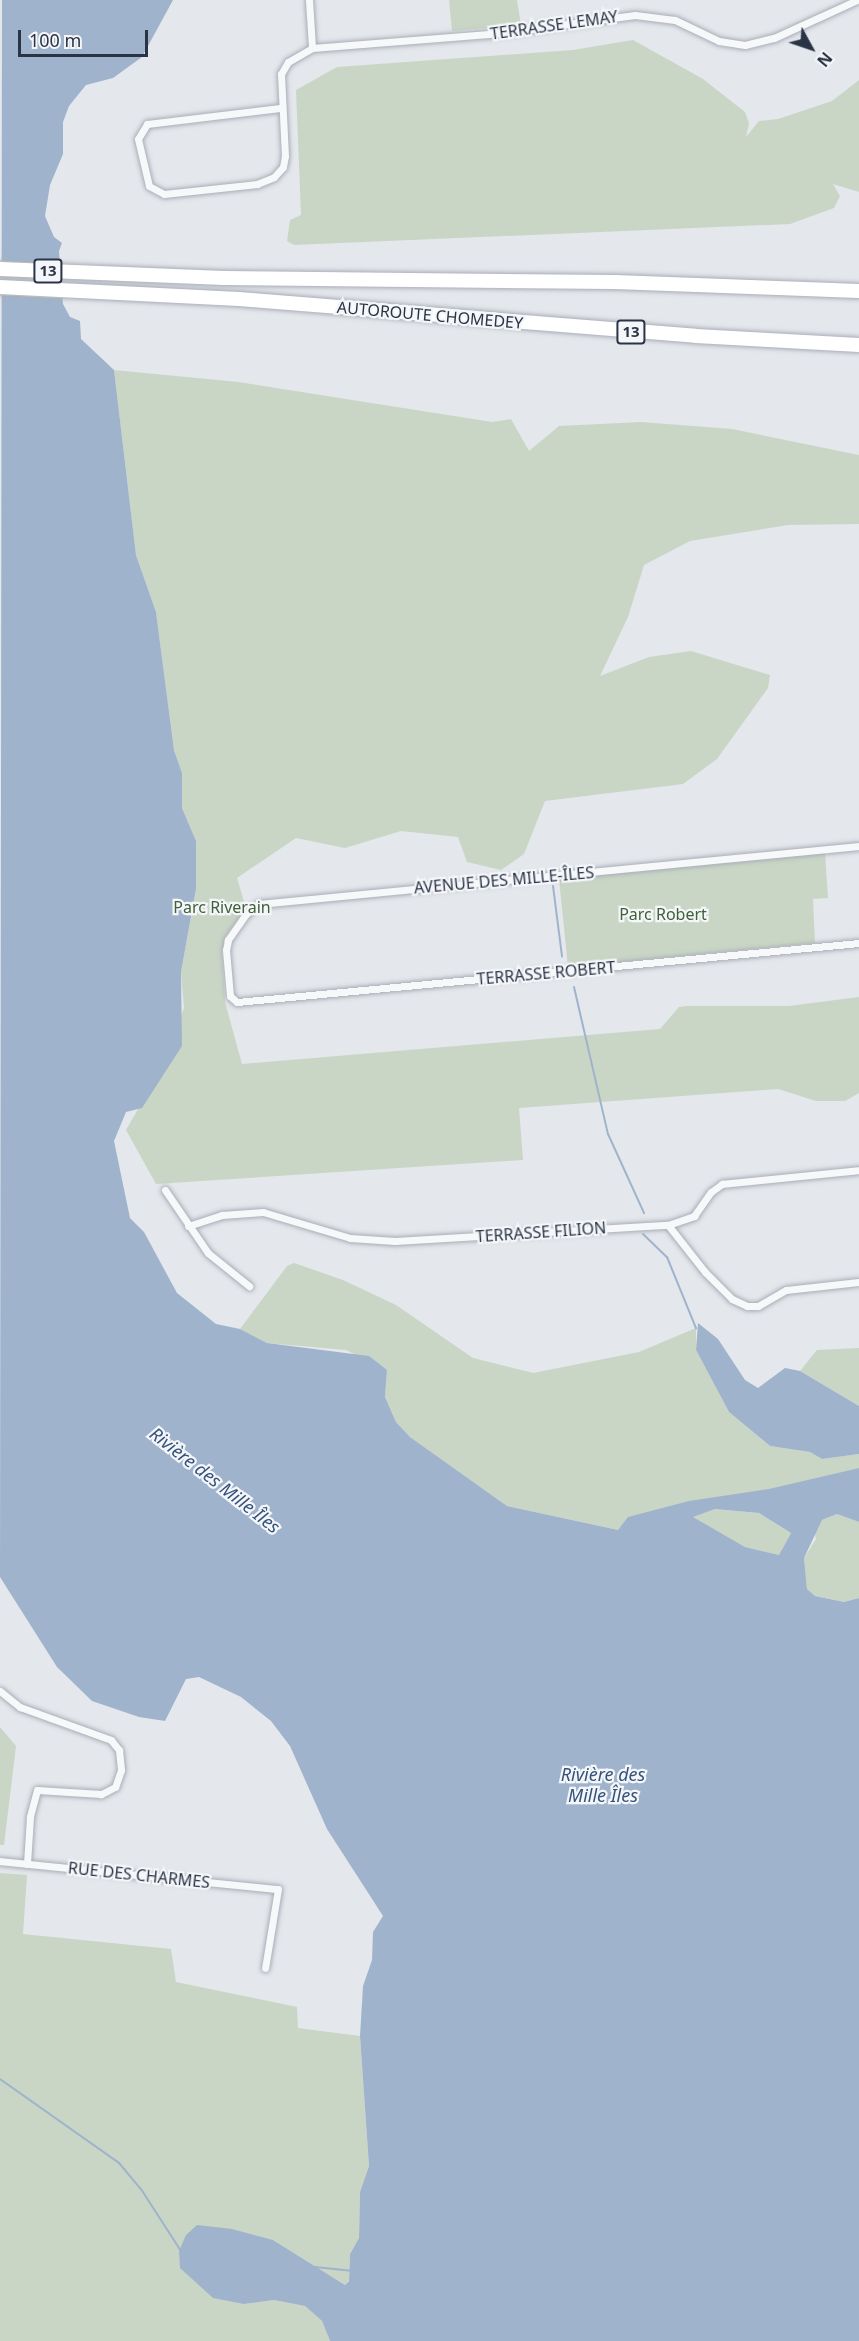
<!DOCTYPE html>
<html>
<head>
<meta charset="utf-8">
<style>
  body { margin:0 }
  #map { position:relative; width:859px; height:2341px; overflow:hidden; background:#e4e7ec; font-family:"Noto Sans",sans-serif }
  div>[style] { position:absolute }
  .green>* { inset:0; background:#c9d6c5 }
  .water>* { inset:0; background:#9fb4cc }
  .pier>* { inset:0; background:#e4e7ec; transform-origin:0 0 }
  .stream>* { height:2px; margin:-1px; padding:0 1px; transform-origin:1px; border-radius:1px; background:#9fb4cc }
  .roads { filter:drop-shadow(0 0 2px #a9aeb7) drop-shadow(0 0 2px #a9aeb7) }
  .minor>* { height:7px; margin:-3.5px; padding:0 3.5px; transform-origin:3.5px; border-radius:3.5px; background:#f7f8fa }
  .motorway>* { height:14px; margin:-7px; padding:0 7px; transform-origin:7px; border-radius:7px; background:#fff }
  span { translate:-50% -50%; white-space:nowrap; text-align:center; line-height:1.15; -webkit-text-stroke:4.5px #f4f6f9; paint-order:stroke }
  .shield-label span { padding:2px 4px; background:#f4f6f9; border:2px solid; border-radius:4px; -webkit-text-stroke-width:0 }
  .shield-label { font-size:15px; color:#2b3445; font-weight:700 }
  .street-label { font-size:16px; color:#2b3445 }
  .park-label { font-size:16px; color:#3f6138 }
  .water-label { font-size:18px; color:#34527a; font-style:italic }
  .north { position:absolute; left:781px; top:18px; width:60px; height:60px; -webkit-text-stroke:4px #f4f6f9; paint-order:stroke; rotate:130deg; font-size:16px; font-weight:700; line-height:24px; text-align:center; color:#2b3445 }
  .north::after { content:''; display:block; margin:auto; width:21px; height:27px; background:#2b3445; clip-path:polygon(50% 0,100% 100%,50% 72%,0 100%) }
  .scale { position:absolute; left:18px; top:30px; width:130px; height:27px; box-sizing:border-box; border:3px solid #2b3445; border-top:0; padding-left:8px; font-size:18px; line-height:21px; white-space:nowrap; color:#2b3445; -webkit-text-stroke:4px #f4f6f9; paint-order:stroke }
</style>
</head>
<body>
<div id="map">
  <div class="green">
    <i style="clip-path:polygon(449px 0,517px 0,521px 25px,452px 31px)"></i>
    <i style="clip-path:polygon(633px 40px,703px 79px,745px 112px,749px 123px,746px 137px,759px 121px,778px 119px,832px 101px,859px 80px,859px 192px,833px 184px,840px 196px,834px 208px,790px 224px,294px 245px,287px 241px,290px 220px,301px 215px,296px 90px,337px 67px,573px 50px)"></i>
    <i style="clip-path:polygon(114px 370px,238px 382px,492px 422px,511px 419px,529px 451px,559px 426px,641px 422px,732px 429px,859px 455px,859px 524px,788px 525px,690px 541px,644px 565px,628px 617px,600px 676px,649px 657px,691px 651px,770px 675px,768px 688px,717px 759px,683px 784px,545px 801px,524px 854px,501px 870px,467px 862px,458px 837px,401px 831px,345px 848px,296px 838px,237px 878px,246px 908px,225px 937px,222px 952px,225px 1002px,242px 1064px,660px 1029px,679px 1007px,687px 1006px,789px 1006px,859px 997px,859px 1093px,845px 1101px,816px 1101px,778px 1089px,519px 1108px,523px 1160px,156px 1184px,126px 1130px,160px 1071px,184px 1008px,181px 972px,196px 889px,196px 841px,182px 808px,182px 773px,174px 750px,156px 612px,136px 555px)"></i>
    <i style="clip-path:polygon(825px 853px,828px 898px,813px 899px,815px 943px,568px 967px,559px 879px)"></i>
    <i style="clip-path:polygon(294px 1263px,343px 1280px,396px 1305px,473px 1358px,533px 1373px,639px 1352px,696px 1328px,696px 1350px,729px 1412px,770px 1446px,810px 1452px,822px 1459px,859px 1454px,859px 1468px,618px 1530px,507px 1506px,410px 1437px,396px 1422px,385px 1397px,387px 1370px,346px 1350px,267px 1343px,240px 1329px,287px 1266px)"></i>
    <i style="clip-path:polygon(859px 1348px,859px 1406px,800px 1371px,817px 1350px)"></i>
    <i style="clip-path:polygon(715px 1509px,759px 1513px,791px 1533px,779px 1555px,745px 1547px,692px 1517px)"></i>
    <i style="clip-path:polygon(837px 1514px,859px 1522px,859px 1598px,844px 1602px,815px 1596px,807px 1589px,804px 1558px,816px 1539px,814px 1531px,822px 1520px)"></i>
    <i style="clip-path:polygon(0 1727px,16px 1746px,4px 1845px,0 1845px)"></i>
    <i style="clip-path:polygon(0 1873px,27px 1875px,23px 1934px,171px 1949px,176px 1982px,297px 2007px,298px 2028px,360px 2036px,369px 2166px,360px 2192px,359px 2238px,350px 2254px,349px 2280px,345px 2285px,273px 2240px,244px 2304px,274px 2300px,305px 2306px,322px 2321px,330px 2341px,0 2341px)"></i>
  </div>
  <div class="water">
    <i style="clip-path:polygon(evenodd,2px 0,173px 0,142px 57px,113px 78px,86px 85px,69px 106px,63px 122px,63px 154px,50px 185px,45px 216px,54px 237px,62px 243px,59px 251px,63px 304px,70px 317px,80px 321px,81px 339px,114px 370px,136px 555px,156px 612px,174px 750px,182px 773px,182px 808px,196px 841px,196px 889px,181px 972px,182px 1046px,142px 1108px,126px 1112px,114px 1141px,130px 1218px,144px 1232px,177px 1293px,216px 1324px,240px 1329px,267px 1343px,369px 1356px,387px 1370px,385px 1397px,396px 1422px,410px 1437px,507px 1506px,618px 1530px,628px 1517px,689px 1501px,769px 1489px,859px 1468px,859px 1522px,837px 1514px,822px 1520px,804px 1558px,807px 1589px,815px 1596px,844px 1602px,859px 1598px,859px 2341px,330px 2341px,322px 2321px,305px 2306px,274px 2300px,244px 2304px,213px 2298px,180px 2268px,179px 2251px,186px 2235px,197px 2225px,232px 2229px,273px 2240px,345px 2285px,349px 2281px,350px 2254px,359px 2238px,360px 2192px,369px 2166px,360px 2036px,363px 1986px,372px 1960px,373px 1932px,383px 1916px,327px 1829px,290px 1746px,271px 1721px,241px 1697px,199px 1677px,186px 1679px,165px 1721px,139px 1717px,92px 1701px,57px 1667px,0 1577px,2px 0,715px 1509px,759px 1513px,791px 1533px,779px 1555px,745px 1547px,693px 1517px,715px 1509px)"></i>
    <i style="clip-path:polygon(698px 1323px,718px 1339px,745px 1380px,758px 1388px,785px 1368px,800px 1371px,859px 1406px,859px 1454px,822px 1459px,810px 1452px,770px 1446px,729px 1412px,696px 1350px)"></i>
  </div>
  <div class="pier">
    <i style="left:0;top:261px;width:64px;height:34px;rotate:3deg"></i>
  </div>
  <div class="stream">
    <i style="left:553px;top:886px;width:71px;rotate:82.7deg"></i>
    <i style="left:574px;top:987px;width:151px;rotate:77deg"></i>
    <i style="left:608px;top:1134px;width:87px;rotate:65.5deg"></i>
    <i style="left:643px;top:1234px;width:33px;rotate:44deg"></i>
    <i style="left:667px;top:1257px;width:77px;rotate:67.8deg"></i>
    <i style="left:0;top:2079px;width:146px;rotate:35.2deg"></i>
    <i style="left:119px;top:2163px;width:34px;rotate:50deg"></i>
    <i style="left:141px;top:2189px;width:74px;rotate:57.2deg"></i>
    <i style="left:315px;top:2267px;width:36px;rotate:6deg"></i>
  </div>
  <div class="roads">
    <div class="minor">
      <i style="left:309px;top:0;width:48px;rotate:86.4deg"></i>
      <i style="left:280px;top:108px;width:134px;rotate:173.1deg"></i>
      <i style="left:147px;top:124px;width:17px;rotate:121deg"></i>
      <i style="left:138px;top:139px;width:48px;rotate:76.8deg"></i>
      <i style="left:149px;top:186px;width:17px;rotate:28deg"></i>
      <i style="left:164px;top:194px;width:94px;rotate:-6.1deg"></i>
      <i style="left:257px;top:184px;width:18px;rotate:-22deg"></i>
      <i style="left:274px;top:177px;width:13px;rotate:-48deg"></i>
      <i style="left:283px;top:167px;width:11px;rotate:-80deg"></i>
      <i style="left:285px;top:156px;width:82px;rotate:-92.8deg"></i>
      <i style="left:281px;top:74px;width:14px;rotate:-60deg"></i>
      <i style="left:288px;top:62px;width:28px;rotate:-30deg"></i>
      <i style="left:312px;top:48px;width:190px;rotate:-4.5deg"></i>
      <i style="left:501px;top:33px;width:135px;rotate:-7.7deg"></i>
      <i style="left:635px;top:15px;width:40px;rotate:7.1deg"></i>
      <i style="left:675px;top:20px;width:49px;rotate:25.5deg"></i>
      <i style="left:719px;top:41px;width:26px;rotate:9deg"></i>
      <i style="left:745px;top:45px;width:30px;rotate:-14deg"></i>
      <i style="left:774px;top:38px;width:91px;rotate:-24.6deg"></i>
      <i style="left:859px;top:846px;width:603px;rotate:174.48deg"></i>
      <i style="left:259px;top:904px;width:16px;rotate:142deg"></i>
      <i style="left:246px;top:914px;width:32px;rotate:125deg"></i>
      <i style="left:228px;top:940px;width:10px;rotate:101deg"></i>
      <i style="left:226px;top:950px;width:46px;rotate:85deg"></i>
      <i style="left:230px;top:996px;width:9px;rotate:41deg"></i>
      <i style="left:237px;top:1002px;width:625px;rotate:-5.42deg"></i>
      <i style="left:165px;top:1190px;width:76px;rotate:55.7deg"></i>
      <i style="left:208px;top:1253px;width:53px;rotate:38.8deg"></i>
      <i style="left:668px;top:1225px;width:60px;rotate:51.8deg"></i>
      <i style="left:705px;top:1272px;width:38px;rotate:45deg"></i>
      <i style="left:732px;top:1299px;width:17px;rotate:25deg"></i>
      <i style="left:747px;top:1306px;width:11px"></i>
      <i style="left:758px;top:1306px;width:32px;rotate:-30deg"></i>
      <i style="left:786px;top:1290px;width:73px;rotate:-6.3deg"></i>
      <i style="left:188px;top:1226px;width:36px;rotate:-18deg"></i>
      <i style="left:222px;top:1215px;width:41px;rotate:-4.2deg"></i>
      <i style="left:263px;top:1212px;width:91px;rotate:16.6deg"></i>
      <i style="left:350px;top:1238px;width:45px;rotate:3.8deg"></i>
      <i style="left:395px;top:1241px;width:273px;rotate:-3.4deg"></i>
      <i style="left:668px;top:1225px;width:28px;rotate:-19deg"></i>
      <i style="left:694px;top:1216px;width:29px;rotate:-55deg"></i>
      <i style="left:711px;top:1192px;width:14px;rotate:-36deg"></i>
      <i style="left:722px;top:1184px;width:138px;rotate:-5.8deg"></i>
      <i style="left:0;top:1691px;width:26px;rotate:39deg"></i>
      <i style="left:20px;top:1707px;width:97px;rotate:19.9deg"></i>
      <i style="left:111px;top:1740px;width:13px;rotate:51deg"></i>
      <i style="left:119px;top:1750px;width:20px;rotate:84deg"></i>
      <i style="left:121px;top:1770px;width:18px;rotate:109deg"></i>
      <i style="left:115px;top:1787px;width:16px;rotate:153deg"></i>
      <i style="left:101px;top:1794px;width:64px;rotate:-176.4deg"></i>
      <i style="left:37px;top:1790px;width:28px;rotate:105deg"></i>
      <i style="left:30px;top:1817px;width:47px;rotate:93.7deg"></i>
      <i style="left:0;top:1861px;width:279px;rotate:5.8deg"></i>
      <i style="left:278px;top:1889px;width:80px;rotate:99.3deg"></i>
    </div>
    <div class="motorway">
      <i style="left:0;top:269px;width:224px;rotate:2.3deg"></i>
      <i style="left:224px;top:278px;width:391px;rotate:0.6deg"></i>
      <i style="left:615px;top:282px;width:244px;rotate:2.1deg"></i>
      <i style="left:0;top:287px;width:239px;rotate:2.9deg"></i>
      <i style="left:239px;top:299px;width:458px;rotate:4.6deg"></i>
      <i style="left:696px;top:336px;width:163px;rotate:3.2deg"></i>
    </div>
  </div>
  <div class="shield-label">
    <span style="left:48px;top:271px">13</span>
    <span style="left:631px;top:332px">13</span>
  </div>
  <div class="street-label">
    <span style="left:554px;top:25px;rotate:-8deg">TERRASSE LEMAY</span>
    <span style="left:430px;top:315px;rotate:5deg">AUTOROUTE CHOMEDEY</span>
    <span style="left:504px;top:880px;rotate:-5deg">AVENUE DES MILLE-ÎLES</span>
    <span style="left:546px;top:973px;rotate:-5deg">TERRASSE ROBERT</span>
    <span style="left:541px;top:1232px;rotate:-4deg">TERRASSE FILION</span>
    <span style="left:139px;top:1875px;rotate:6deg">RUE DES CHARMES</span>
  </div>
  <div class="park-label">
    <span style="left:222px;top:907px">Parc Riverain</span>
    <span style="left:663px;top:914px">Parc Robert</span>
  </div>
  <div class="water-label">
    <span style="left:215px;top:1480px;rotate:38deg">Rivière des Mille Îles</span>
    <span style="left:603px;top:1785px">Rivière des<br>Mille Îles</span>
  </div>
  <div class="north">N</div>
  <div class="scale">100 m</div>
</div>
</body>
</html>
